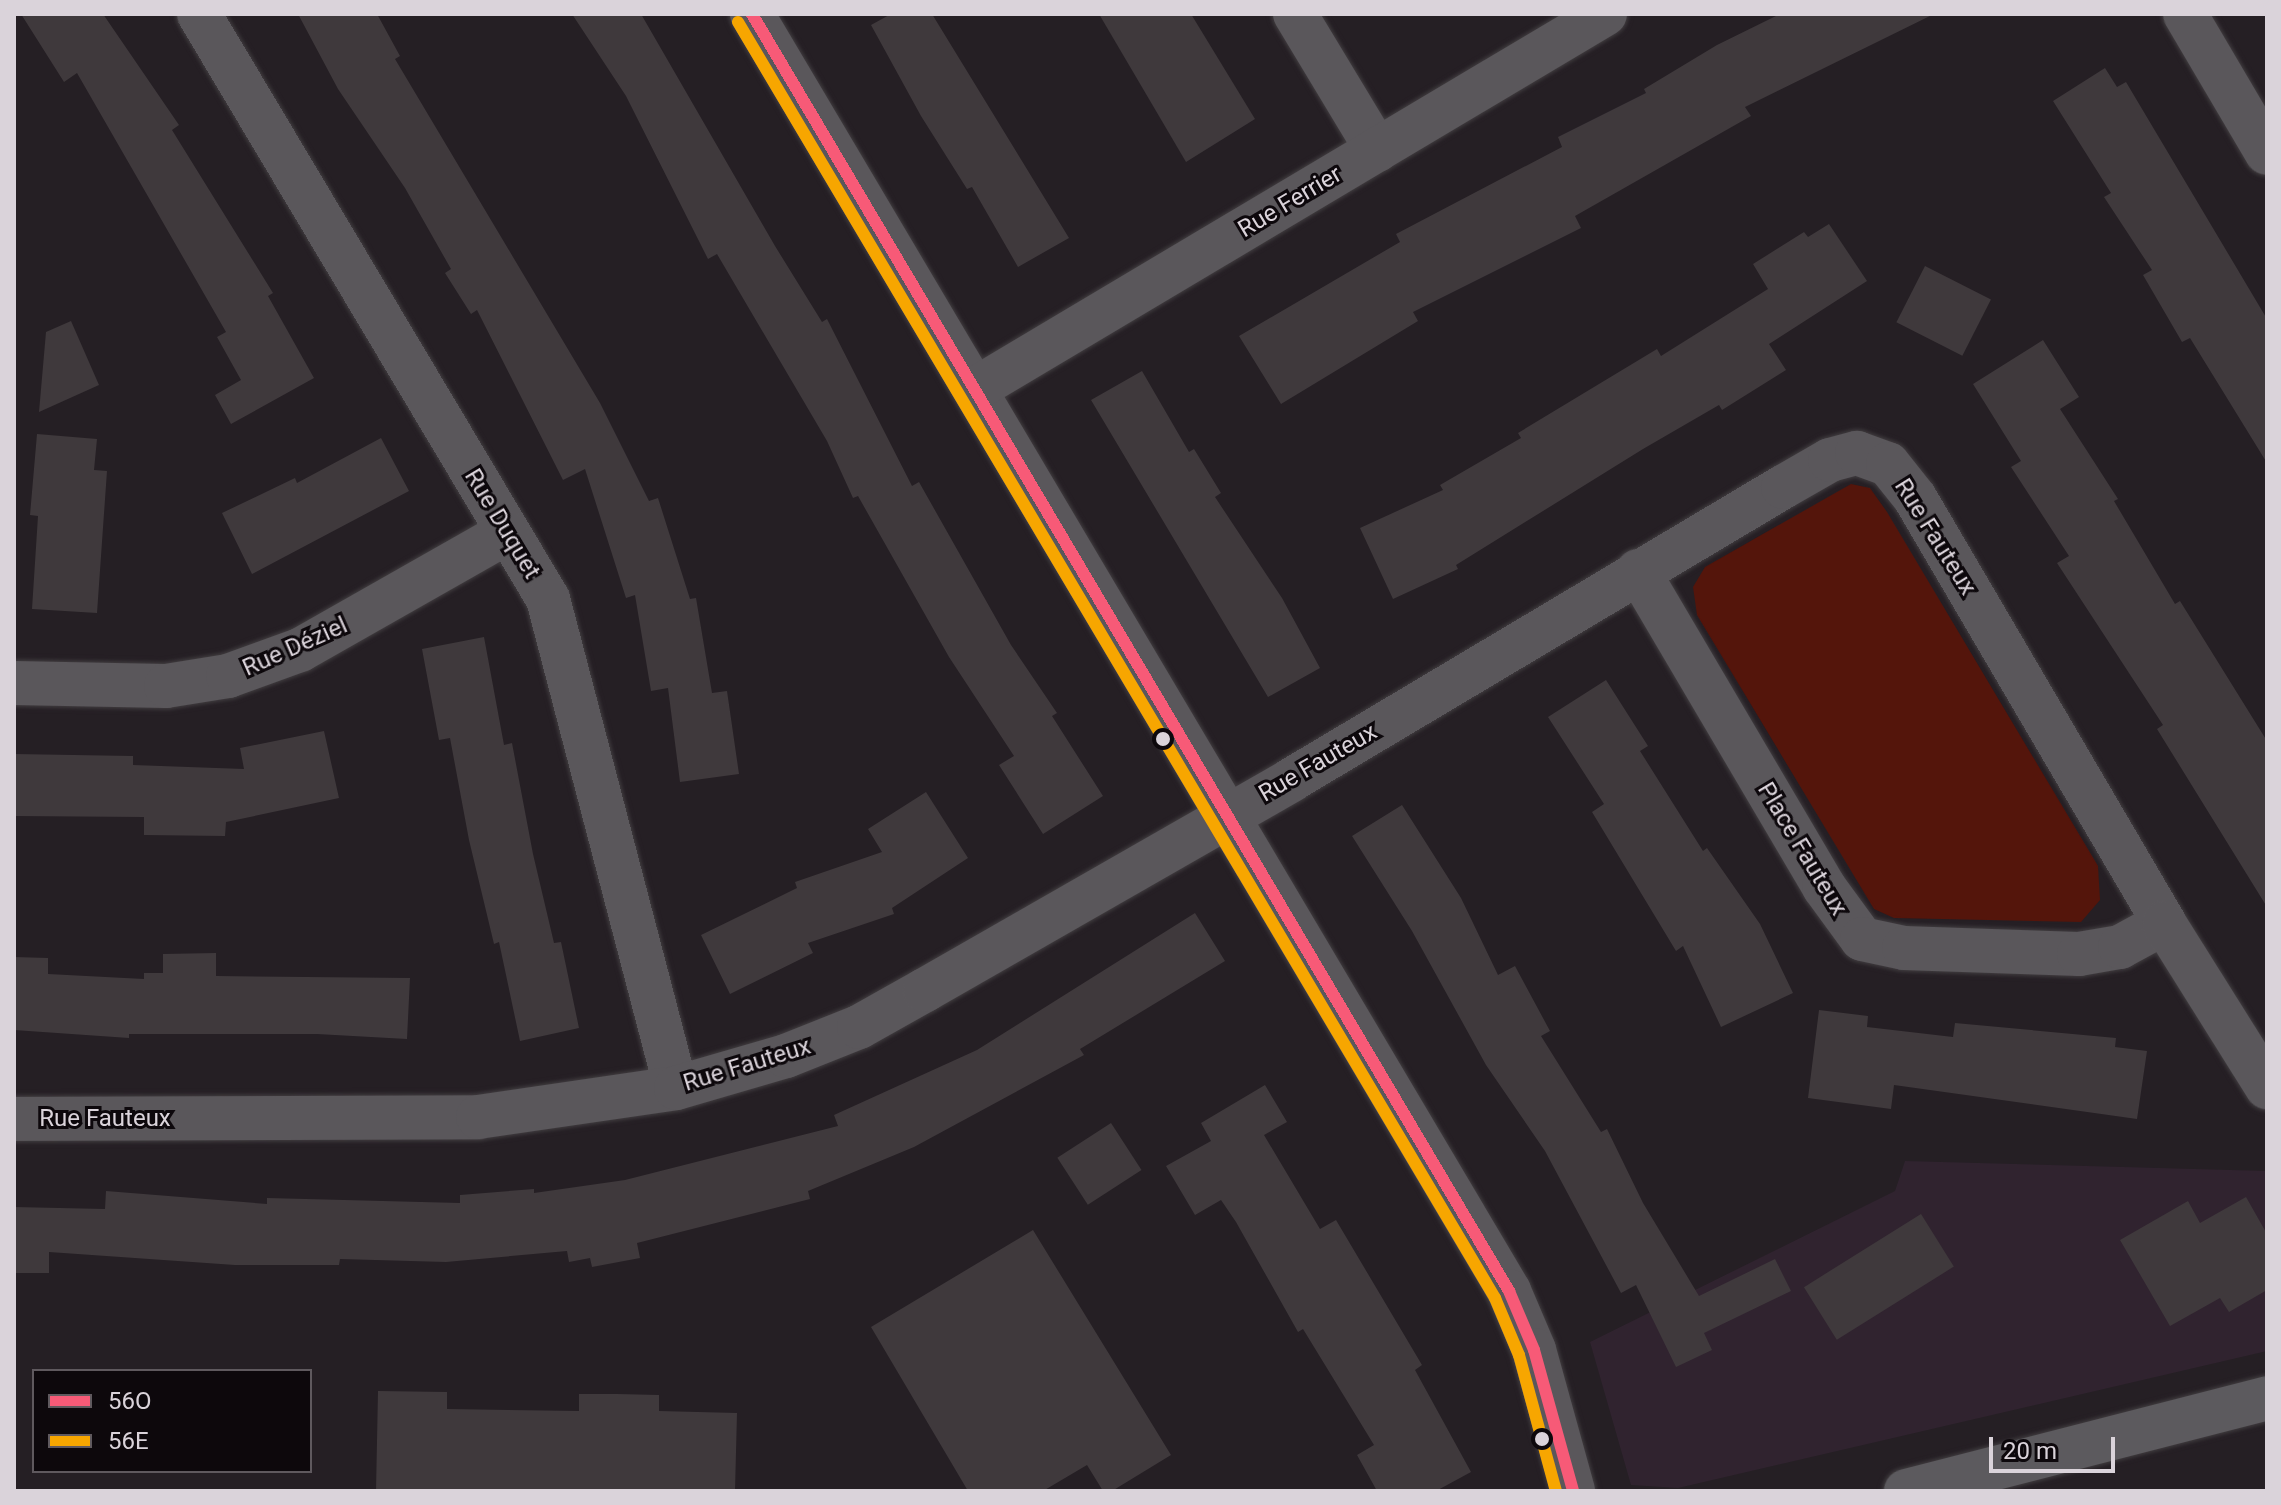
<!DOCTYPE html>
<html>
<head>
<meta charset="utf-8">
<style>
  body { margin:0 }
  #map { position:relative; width:2281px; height:1505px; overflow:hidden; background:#251f24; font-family:Roboto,sans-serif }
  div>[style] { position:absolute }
  .built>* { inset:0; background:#30232f }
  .green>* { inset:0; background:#54150b }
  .building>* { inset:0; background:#3f393c; transform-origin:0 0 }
  .roads { filter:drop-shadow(0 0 2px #413d40) drop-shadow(0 0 2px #413d40) }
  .minor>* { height:44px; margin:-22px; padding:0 22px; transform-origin:22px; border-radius:22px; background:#5a575b }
  .secondary>* { height:44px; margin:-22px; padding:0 22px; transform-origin:22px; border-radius:22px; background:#5c5a5e }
  .bus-1>* { height:12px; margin:-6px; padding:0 6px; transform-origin:6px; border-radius:6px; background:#f75a77 }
  .bus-2>* { height:12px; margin:-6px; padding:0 6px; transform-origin:6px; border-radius:6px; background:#f7a600 }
  .dots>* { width:22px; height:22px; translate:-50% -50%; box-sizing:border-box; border:4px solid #0d080c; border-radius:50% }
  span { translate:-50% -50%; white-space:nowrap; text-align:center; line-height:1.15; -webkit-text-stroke:6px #0d080c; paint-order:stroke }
  .street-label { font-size:24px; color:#dad3da }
  .frame { position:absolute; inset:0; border:16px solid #dad3da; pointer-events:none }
  .legend { position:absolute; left:32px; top:1369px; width:280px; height:104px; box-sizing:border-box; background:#0d080c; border:2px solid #5f595e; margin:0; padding:10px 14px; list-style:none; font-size:24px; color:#dad3da }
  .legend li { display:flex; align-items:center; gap:16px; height:40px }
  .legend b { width:40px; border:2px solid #5f595e }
  .scale { position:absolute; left:1989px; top:1437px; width:126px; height:36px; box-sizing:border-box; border:4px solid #dad3da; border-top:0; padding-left:10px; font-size:24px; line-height:28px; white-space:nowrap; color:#dad3da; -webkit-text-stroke:6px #0d080c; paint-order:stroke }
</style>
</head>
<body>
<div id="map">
  <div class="built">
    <i style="clip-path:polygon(1905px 1161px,2267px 1171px,2267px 1351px,1678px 1488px,1631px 1485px,1590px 1342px,1895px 1191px)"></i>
  </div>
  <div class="green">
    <i style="clip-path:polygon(1851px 484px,1870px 488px,1887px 512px,2098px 866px,2100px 900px,2081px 922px,1894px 918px,1874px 909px,1697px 615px,1693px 587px,1705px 567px)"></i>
  </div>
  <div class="building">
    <i style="clip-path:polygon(21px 14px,103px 14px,179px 125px,172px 130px,273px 293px,268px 296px,314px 378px,231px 424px,215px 395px,241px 380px,217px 337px,226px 332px,77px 73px,64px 82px)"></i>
    <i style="clip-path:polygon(298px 14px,377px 14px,400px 56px,395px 59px,600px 403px,649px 501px,658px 498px,690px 599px,696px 598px,712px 693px,727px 691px,739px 774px,680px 782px,668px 688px,651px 691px,635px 595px,626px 598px,585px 469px,563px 480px,477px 310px,471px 314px,445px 273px,451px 269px,405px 188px,338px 89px)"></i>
    <i style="clip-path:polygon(572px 14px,641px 14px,775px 246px,822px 322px,827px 319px,912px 486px,919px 482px,1011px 645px,1057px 713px,1052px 716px,1103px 796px,1043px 834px,999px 765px,1014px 756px,949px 657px,858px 496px,853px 498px,827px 441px,717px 254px,708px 259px,626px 96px)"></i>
    <i style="clip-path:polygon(891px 14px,932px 14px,1069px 238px,1018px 267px,972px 187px,967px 189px,921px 116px,871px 25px)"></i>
    <i style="clip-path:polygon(1099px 14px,1191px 14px,1255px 119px,1186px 162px)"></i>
    <i style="clip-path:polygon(1780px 14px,1934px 14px,1745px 107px,1751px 116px,1575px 216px,1581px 228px,1413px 312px,1418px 321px,1281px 404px,1239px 336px,1400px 242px,1396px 234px,1562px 147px,1558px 137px,1646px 93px,1644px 89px,1717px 45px)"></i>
    <i style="clip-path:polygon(2105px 68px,2117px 87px,2126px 82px,2267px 319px,2267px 463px,2190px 338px,2182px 342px,2143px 275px,2152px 270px,2104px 197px,2111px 193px,2053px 101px)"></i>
    <i style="clip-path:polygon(1829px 224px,1867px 281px,1769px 344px,1786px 370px,1722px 410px,1719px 405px,1643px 449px,1456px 565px,1458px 569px,1393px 599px,1360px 528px,1443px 490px,1440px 485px,1521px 438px,1518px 433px,1657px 349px,1661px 356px,1768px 289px,1753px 264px,1804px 232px,1808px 237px)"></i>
    <i style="left:1925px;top:266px;width:74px;height:63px;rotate:27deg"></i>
    <i style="clip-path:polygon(71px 321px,99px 385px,39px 412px,46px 332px)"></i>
    <i style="clip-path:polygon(2043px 340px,2079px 397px,2060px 409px,2118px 499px,2114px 501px,2175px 604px,2180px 601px,2267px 741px,2267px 907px,2157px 729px,2163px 725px,2057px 563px,2069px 556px,2011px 467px,2021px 461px,1973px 384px)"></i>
    <i style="clip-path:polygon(1142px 371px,1189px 452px,1194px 449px,1221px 493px,1215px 497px,1282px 598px,1320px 668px,1268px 697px,1091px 400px)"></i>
    <i style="clip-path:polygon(37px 434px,97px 439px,94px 470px,107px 471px,97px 613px,32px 609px,38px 516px,30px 515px)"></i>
    <i style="clip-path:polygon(381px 438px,409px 491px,252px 574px,222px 513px,295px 478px,297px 483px)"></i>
    <i style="clip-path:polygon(484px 637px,504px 745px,512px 743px,533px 854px,554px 943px,561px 942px,579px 1028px,520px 1041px,499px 942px,494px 944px,469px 840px,450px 738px,439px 740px,422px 649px)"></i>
    <i style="clip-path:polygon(1606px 680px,1648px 746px,1640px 751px,1703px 851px,1707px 848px,1760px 924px,1793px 993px,1721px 1027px,1683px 946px,1676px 951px,1592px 812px,1604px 804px,1548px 717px)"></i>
    <i style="clip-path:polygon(324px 731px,339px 798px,226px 822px,225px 836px,144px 835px,144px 817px,14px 816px,14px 754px,133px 756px,133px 765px,244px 769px,240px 748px)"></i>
    <i style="clip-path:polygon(926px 792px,968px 858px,892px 908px,894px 914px,808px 943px,813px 953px,730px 994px,701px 935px,797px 888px,795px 882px,882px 852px,868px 829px)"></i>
    <i style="clip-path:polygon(1402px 805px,1461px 898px,1498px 975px,1515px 966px,1550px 1031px,1541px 1036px,1601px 1132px,1607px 1129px,1643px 1203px,1699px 1296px,1775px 1259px,1791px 1291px,1704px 1333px,1712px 1350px,1676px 1367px,1636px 1285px,1621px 1293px,1545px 1151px,1486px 1065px,1412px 931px,1352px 836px)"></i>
    <i style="clip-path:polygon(1195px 913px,1225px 961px,1080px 1049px,1084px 1055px,914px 1147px,808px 1191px,810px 1199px,637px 1243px,640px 1258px,592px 1267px,590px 1258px,569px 1262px,567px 1251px,446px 1262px,340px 1259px,339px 1265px,235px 1265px,49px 1252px,49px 1273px,14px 1273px,14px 1207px,105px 1209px,106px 1191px,267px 1204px,267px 1198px,460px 1203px,460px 1195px,534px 1189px,534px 1193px,625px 1180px,838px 1126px,834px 1115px,977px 1050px)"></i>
    <i style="clip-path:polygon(216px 953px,216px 976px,410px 978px,407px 1039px,317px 1034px,129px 1034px,129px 1038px,14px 1030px,14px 957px,48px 958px,48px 974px,144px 979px,144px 973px,163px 973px,163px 954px)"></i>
    <i style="clip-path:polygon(1819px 1010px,1868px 1016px,1867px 1027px,1953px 1037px,1955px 1023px,2116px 1038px,2115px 1047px,2147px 1051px,2137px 1119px,1894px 1085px,1891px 1109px,1808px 1098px)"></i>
    <i style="clip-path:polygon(1265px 1085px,1287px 1122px,1264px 1135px,1320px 1229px,1336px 1220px,1422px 1365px,1415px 1370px,1471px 1472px,1436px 1491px,1377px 1491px,1357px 1455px,1374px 1445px,1303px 1329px,1298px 1332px,1236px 1222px,1221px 1200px,1195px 1215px,1166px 1166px,1211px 1141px,1201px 1123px)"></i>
    <i style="left:1111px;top:1123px;width:56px;height:64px;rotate:57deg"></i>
    <i style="clip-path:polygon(2246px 1197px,2267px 1234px,2267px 1290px,2229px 1312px,2220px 1298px,2170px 1326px,2120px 1240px,2188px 1201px,2200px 1223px)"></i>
    <i style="left:1921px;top:1214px;width:62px;height:138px;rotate:58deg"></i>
    <i style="clip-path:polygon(1033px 1230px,1171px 1455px,1112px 1491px,1103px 1491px,1087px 1465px,1043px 1491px,968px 1491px,871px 1327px)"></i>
    <i style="clip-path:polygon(378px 1391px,447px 1392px,447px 1409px,579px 1411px,579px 1394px,617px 1394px,659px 1395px,659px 1411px,737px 1413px,735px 1491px,376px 1491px)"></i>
  </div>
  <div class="roads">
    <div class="minor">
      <i style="left:199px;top:14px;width:681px;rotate:59.18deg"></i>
      <i style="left:548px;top:599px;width:505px;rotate:75.33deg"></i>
      <i style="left:752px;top:14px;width:1485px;rotate:59.34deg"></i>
      <i style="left:1509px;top:1291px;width:64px;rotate:67deg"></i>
      <i style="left:1534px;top:1350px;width:146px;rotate:74.5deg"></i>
      <i style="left:1295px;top:14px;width:159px;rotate:58.9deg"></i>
      <i style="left:2185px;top:14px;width:161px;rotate:59.5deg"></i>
      <i style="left:975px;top:389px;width:733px;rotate:-30.76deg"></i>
      <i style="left:1638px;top:571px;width:367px;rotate:59.5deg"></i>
      <i style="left:1824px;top:887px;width:64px;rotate:53.8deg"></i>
      <i style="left:1862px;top:939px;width:43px;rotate:12.1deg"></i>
      <i style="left:1904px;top:948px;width:175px;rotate:2deg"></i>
      <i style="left:2079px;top:954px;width:42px;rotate:-9.7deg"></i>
      <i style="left:2120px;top:947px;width:50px;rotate:-28.6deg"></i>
      <i style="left:14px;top:683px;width:152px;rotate:1.1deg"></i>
      <i style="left:166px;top:686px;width:63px;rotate:-9.2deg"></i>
      <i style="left:228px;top:676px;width:77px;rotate:-19.9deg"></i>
      <i style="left:300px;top:650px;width:237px;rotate:-29.6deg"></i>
      <i style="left:14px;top:1119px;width:464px;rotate:-0.2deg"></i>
      <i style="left:478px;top:1117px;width:200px;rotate:-8.3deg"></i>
      <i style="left:676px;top:1088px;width:115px;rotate:-16.2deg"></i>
      <i style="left:786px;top:1056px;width:79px;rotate:-21.7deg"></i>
      <i style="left:859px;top:1027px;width:76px;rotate:-29.3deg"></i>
      <i style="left:925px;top:990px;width:422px;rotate:-29.8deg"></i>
      <i style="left:1291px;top:780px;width:573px;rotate:-30.78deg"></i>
      <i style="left:1783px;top:487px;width:54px;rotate:-29.9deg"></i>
      <i style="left:1830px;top:460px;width:28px;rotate:-15deg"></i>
      <i style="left:1857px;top:453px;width:33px;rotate:20deg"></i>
      <i style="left:1888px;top:464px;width:43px;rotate:51.5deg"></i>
      <i style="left:1915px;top:498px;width:493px;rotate:59.6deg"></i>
      <i style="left:2164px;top:923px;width:194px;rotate:57.9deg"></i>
    </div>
    <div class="secondary">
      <i style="left:1906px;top:1491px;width:373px;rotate:-14.4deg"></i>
    </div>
  </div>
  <div class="bus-1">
    <i style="left:752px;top:14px;width:1485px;rotate:59.34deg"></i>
    <i style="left:1509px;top:1291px;width:64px;rotate:67deg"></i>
    <i style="left:1534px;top:1350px;width:146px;rotate:74.5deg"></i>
  </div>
  <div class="bus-2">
    <i style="left:738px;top:22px;width:1484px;rotate:59.32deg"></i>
    <i style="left:1495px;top:1298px;width:62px;rotate:67.2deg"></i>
    <i style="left:1519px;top:1355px;width:141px;rotate:74.8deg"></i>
  </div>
  <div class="dots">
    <i style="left:1163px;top:739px;background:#dad3da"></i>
    <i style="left:1542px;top:1439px;background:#dad3da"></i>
  </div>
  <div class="street-label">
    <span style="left:1290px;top:202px;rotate:-31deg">Rue Ferrier</span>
    <span style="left:502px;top:524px;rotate:59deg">Rue Duquet</span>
    <span style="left:1935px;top:537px;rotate:58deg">Rue Fauteux</span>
    <span style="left:295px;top:647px;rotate:-24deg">Rue Déziel</span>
    <span style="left:1318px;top:763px;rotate:-30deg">Rue Fauteux</span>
    <span style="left:1802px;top:849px;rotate:59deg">Place Fauteux</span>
    <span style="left:747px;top:1065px;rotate:-17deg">Rue Fauteux</span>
    <span style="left:105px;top:1119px">Rue Fauteux</span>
  </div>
  <div class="frame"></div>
  <ul class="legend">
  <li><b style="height:10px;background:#f75a77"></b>56O</li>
  <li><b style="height:10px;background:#f7a600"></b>56E</li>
  </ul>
  <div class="scale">20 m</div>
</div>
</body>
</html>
